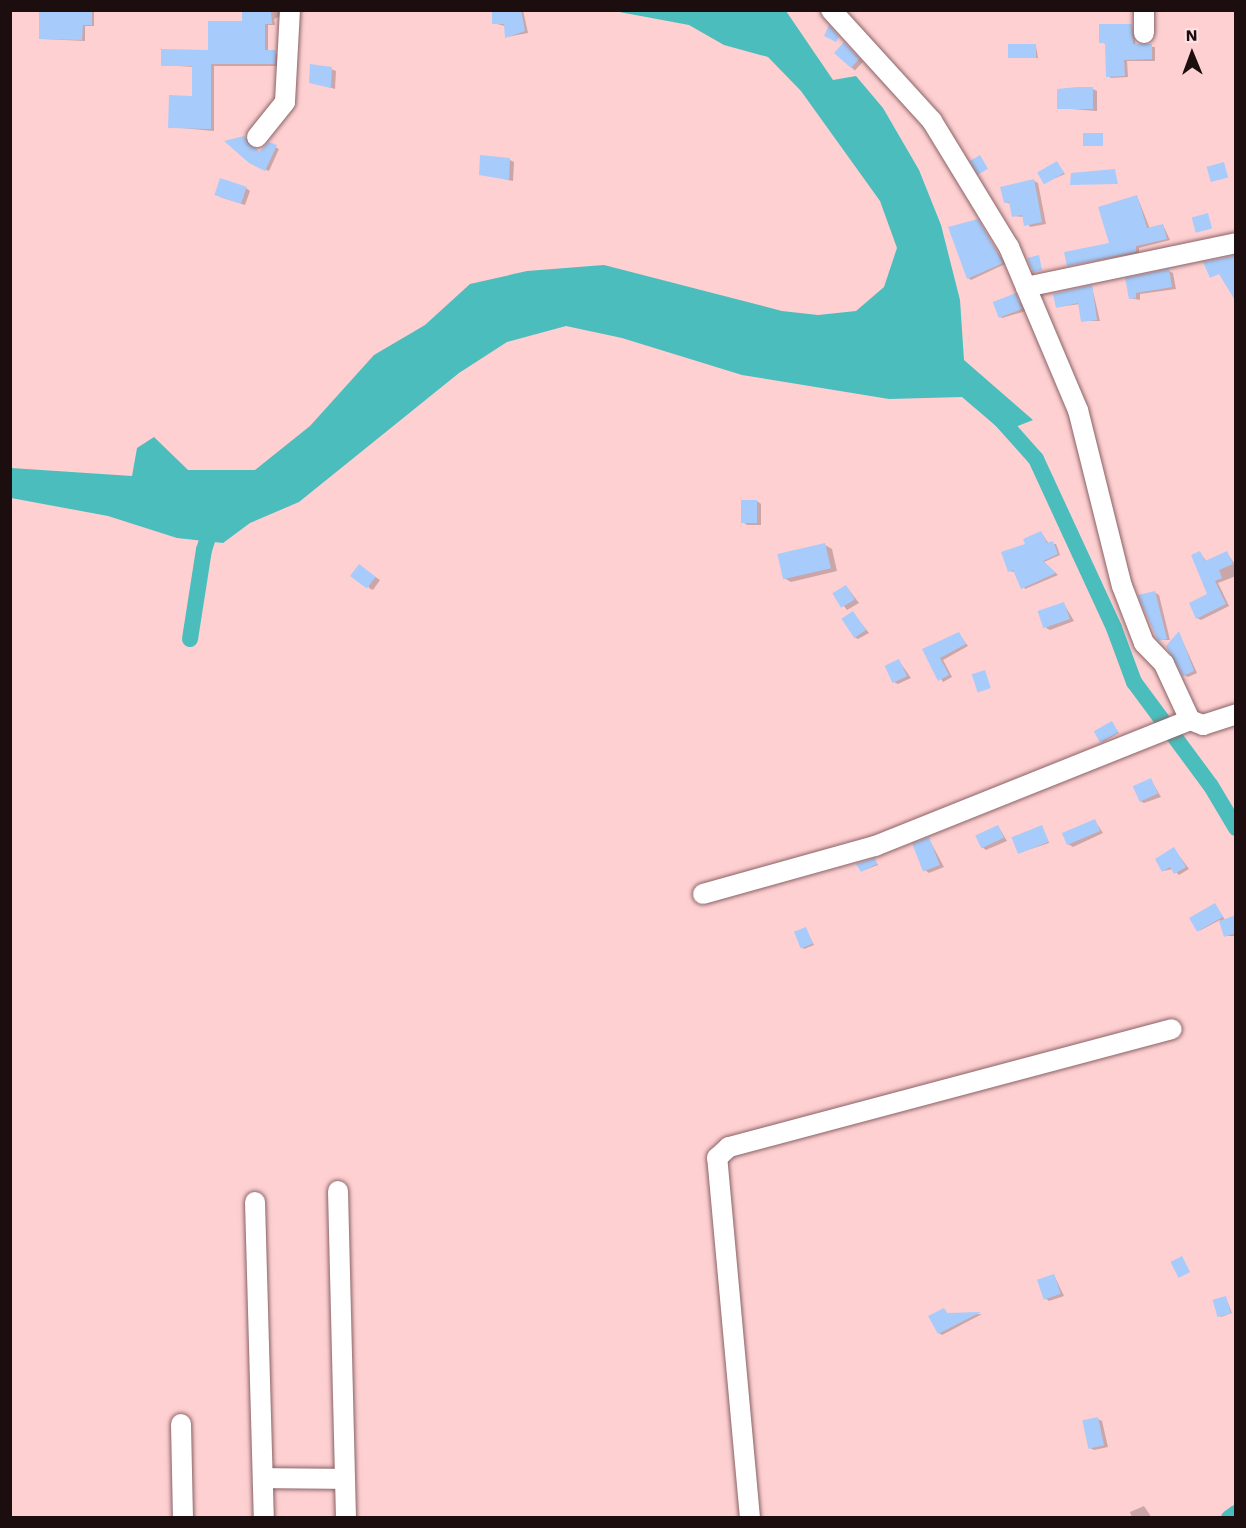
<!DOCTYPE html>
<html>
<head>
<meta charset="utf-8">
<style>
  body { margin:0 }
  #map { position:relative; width:1246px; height:1528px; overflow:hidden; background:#fed0d2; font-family:"Work Sans",sans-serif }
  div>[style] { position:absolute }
  .water>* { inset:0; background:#4abdbc }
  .shadow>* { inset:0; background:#0003; transform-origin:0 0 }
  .canal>* { height:16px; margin:-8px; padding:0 8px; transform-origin:8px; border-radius:8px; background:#4abdbc }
  .building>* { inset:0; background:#a7ccfb; transform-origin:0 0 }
  .roads { filter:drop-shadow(0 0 2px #8a6265) drop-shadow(0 0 2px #8a6265) }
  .minor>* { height:20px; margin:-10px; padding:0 10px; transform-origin:10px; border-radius:10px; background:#fff }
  span { translate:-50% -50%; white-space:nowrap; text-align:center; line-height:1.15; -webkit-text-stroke:5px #ffe2e4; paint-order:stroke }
  .frame { position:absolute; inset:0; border:12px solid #1c0d0f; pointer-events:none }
  .north { position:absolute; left:1162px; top:24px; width:60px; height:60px; -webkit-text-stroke:4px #ffe2e4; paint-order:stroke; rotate:359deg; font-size:16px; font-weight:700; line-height:24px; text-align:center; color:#1c0d0f }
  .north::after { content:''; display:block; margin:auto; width:21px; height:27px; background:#1c0d0f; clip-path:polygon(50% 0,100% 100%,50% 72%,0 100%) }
</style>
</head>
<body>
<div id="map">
  <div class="water">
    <i style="clip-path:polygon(614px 11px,786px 11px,833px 80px,856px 76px,883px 108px,919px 170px,941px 225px,960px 300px,964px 360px,1033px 420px,1003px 432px,962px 397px,889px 399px,742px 375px,622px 338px,566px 326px,507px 342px,459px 373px,299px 502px,250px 523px,223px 543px,177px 538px,108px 516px,11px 498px,11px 468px,132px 476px,137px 448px,154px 437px,188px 470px,255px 470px,310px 426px,374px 355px,425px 325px,470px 284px,527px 271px,604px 265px,782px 311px,818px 315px,856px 311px,884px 287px,897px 248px,880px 201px,801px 91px,768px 57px,724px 45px,689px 25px)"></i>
  </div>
  <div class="shadow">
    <i style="clip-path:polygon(40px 10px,94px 10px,94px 26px,85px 26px,85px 41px,43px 39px)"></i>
    <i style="clip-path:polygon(244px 10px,282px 10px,281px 16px,274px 19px,275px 25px,268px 25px,268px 52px,279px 54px,278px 66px,214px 66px,214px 131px,170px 127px,194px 97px,194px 67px,162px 65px,209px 51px,244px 23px)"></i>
    <i style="clip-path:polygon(493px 10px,523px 10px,528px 33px,506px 37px,505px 26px,493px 23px)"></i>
    <i style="clip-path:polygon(1132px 26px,1136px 46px,1155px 47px,1155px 61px,1127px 61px,1128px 77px,1111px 78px,1108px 76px,1106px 44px,1100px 42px)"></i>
    <i style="left:844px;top:44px;width:26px;height:12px;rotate:43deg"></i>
    <i style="clip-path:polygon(1036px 46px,1038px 58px,1011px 58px)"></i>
    <i style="clip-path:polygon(331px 69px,336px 71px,335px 89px,311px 82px)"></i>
    <i style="clip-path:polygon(1093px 89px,1097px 91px,1097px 111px,1058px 108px,1059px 91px)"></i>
    <i style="clip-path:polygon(247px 140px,260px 153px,269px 144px,279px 149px,269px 171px,254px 165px)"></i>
    <i style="clip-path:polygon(510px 160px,514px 162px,513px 181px,480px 174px)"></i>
    <i style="clip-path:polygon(1057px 163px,1065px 174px,1044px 183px)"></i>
    <i style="clip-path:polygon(1034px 181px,1038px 183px,1046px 224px,1030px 227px,1024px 217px,1014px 216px,1011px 204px,1005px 202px)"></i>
    <i style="clip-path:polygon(246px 188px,250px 191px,245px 205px,220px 197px)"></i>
    <i style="clip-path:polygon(1137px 196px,1150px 229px,1163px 225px,1170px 240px,1139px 248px,1139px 253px,1068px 265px,1111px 245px)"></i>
    <i style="clip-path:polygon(978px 221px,1005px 264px,971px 280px,968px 278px)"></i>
    <i style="clip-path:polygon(1169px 271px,1173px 273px,1176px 289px,1140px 294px,1140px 300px,1130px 298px,1127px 280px)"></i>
    <i style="clip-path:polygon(1092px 287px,1100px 321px,1082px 321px,1080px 304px,1058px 307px)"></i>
    <i style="clip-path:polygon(1015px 295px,1026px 311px,1002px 318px,998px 316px)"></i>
    <i style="clip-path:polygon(757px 501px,761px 504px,761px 525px,747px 525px,743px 522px)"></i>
    <i style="clip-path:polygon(1041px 532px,1049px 544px,1056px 544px,1060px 555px,1044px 562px,1058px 575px,1025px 589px,1015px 572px,1009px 571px)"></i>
    <i style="clip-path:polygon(825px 545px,832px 549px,837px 571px,791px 582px,784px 578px)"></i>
    <i style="clip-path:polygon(1200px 553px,1207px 562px,1227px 553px,1236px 566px,1236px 576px,1218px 583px,1229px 606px,1201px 620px,1197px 618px,1209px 595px)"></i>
    <i style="clip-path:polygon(363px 569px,380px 580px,373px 590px,369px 588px)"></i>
    <i style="clip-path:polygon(846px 586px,859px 603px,847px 610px,834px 593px)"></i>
    <i style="clip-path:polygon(1154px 592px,1159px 595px,1170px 640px,1160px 640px)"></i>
    <i style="clip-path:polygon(1064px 604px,1074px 621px,1050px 630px,1046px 628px)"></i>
    <i style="clip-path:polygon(853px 613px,869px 633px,858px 639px,854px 637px)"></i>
    <i style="clip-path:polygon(1179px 633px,1197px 673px,1188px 677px,1184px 675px)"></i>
    <i style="clip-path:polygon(959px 634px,968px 646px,943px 660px,952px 677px,943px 682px,924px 650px)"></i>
    <i style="clip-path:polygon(899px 661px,911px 678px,898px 684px,894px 682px)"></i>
    <i style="clip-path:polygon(1112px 723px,1119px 733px,1103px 742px,1101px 741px)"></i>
    <i style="clip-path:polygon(1151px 780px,1161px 797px,1144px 803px,1140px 801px)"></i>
    <i style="clip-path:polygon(1095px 821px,1103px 833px,1073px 847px,1068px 844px)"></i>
    <i style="clip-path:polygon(998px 826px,1007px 841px,986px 850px,982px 847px,977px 835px)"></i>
    <i style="clip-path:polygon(1042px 826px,1049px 843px,1019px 853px)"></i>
    <i style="clip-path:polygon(929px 839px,944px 867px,929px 873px,925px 870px)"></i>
    <i style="clip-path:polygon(1174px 849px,1189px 869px,1179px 875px,1173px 869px,1163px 871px)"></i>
    <i style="clip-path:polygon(875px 860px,878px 865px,862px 871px)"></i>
    <i style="clip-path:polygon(1215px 904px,1225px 920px,1236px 917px,1236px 936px,1226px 936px,1220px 920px,1199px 931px)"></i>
    <i style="clip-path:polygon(806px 929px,814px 945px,804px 949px,803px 948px)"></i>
    <i style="clip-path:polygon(1054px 1275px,1064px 1296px,1049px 1301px,1045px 1298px)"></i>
    <i style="clip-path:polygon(1226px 1298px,1232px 1313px,1221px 1317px,1220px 1316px)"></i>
    <i style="clip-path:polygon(944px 1309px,949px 1315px,982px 1314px,942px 1335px,939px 1333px)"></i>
    <i style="clip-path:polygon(1098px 1419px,1102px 1421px,1108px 1447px,1094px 1450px,1090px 1448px)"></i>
    <i style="clip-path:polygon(1144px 1506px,1152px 1518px,1132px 1518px,1130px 1512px)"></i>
  </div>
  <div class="canal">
    <i style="left:994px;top:412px;width:63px;rotate:48.2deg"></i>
    <i style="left:1036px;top:459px;width:186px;rotate:65.2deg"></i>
    <i style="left:1114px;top:628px;width:58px;rotate:69.7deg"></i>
    <i style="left:1134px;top:682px;width:129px;rotate:53.5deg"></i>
    <i style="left:1211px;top:786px;width:49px;rotate:59.2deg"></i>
    <i style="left:190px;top:639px;width:90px;rotate:-81.1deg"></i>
    <i style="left:204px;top:550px;width:32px;rotate:-72deg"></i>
    <i style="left:1229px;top:1518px;width:9px;rotate:-36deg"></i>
  </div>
  <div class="building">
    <i style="clip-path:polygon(39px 10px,92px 10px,92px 25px,83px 25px,82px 40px,39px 39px)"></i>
    <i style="clip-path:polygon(242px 10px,271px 10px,272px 24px,265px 24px,265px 50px,276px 50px,275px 64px,211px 64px,211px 129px,168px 128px,169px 95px,192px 96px,192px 66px,161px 66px,161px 49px,208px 50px,208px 21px,242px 21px)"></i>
    <i style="clip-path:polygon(492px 10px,521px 10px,525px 31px,505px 38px,504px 24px,492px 24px)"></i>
    <i style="clip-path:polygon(1099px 24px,1132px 24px,1133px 44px,1152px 44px,1152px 59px,1124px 60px,1125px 76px,1106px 77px,1105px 43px,1099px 43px)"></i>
    <i style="clip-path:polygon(829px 25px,839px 37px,836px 42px,824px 36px)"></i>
    <i style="clip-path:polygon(844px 42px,859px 59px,851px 68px,834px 53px)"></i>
    <i style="left:1008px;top:44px;width:28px;height:14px"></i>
    <i style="clip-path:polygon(310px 64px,332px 67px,331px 88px,309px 83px)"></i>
    <i style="clip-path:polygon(1077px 87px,1093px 87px,1093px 109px,1057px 109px,1057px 89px)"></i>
    <i style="left:1083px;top:133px;width:20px;height:13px"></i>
    <i style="clip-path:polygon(244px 136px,259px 152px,269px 142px,277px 145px,265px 171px,249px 163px,224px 141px)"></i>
    <i style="clip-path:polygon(480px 155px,510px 158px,509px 180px,479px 175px)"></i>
    <i style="left:980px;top:155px;width:16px;height:12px;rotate:60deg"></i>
    <i style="left:1057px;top:161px;width:14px;height:23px;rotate:60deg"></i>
    <i style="left:1224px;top:162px;width:16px;height:18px;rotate:75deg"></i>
    <i style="clip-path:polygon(1115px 169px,1118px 184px,1070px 185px,1071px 173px)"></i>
    <i style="left:220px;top:178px;width:28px;height:18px;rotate:18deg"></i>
    <i style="clip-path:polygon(1034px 179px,1042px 222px,1024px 226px,1022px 215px,1012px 217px,1009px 202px,1004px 203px,1000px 187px)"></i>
    <i style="clip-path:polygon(1137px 195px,1147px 228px,1163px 224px,1167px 239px,1136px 246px,1136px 252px,1067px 266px,1064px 252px,1109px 243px,1098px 207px)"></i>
    <i style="left:1208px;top:213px;width:16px;height:17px;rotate:75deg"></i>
    <i style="clip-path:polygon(978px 219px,1003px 263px,967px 279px,948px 227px)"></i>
    <i style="clip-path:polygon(1039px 255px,1042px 270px,1033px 272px,1027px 258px)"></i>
    <i style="clip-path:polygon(1233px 256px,1236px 260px,1236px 302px,1219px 274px,1210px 278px,1203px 262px)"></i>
    <i style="clip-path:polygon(1169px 269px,1172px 287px,1136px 293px,1136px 298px,1129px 299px,1125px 278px)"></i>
    <i style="clip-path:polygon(1092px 285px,1097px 320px,1081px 322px,1078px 303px,1056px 308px,1053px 294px)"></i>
    <i style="left:1016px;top:293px;width:17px;height:25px;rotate:69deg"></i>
    <i style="left:741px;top:500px;width:16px;height:23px"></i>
    <i style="clip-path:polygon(1041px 531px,1047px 543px,1053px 541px,1058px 554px,1043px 561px,1056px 573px,1021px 589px,1013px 570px,1008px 572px,1001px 552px,1025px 544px,1023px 539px)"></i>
    <i style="left:825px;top:543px;width:26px;height:49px;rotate:77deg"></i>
    <i style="clip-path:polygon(1200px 551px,1205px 561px,1227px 551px,1233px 564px,1219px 570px,1222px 578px,1215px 581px,1226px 604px,1196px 619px,1189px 603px,1207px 594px,1191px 555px)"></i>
    <i style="left:359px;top:564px;width:21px;height:15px;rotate:37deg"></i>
    <i style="left:846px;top:585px;width:17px;height:16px;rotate:59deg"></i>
    <i style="clip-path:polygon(1155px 591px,1167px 639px,1158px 641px,1138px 595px)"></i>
    <i style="left:1064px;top:602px;width:18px;height:28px;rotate:71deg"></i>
    <i style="left:853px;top:611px;width:23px;height:14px;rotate:56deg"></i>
    <i style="clip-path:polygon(1179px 631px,1194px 671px,1183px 676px,1166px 646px)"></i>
    <i style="clip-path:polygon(959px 632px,966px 644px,940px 658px,949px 675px,938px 681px,922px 649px)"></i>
    <i style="left:899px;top:659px;width:19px;height:16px;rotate:65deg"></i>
    <i style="left:985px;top:670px;width:19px;height:14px;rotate:72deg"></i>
    <i style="left:1112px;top:721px;width:13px;height:21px;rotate:61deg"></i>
    <i style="left:1151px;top:778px;width:17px;height:20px;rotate:66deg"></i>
    <i style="left:1095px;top:819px;width:13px;height:36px;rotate:67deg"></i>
    <i style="left:998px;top:825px;width:14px;height:25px;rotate:65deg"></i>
    <i style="left:1042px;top:825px;width:18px;height:33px;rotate:68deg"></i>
    <i style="left:929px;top:837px;width:30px;height:18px;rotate:69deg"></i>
    <i style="clip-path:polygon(1174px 847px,1186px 867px,1174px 874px,1170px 867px,1162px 872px,1155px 859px)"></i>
    <i style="clip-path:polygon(875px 858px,877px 864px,861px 872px,856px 864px)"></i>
    <i style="left:1215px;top:903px;width:16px;height:30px;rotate:60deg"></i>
    <i style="clip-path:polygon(1236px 915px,1236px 933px,1224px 937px,1219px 921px)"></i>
    <i style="left:806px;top:927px;width:18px;height:13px;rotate:68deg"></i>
    <i style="left:1182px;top:1256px;width:18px;height:13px;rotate:63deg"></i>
    <i style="left:1054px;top:1274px;width:21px;height:18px;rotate:71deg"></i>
    <i style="left:1226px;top:1296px;width:18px;height:14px;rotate:74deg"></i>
    <i style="clip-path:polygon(944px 1308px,947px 1313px,981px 1312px,938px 1334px,928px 1316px)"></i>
    <i style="left:1098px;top:1417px;width:29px;height:16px;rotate:78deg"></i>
  </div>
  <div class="roads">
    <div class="minor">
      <i style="left:831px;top:10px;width:150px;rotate:47.7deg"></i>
      <i style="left:932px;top:121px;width:148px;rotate:58.6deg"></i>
      <i style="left:1009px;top:247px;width:177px;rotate:67.1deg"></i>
      <i style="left:1078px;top:410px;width:181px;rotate:76deg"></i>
      <i style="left:1122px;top:586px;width:61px;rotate:68.9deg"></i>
      <i style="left:1144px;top:643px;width:29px;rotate:46deg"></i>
      <i style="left:1164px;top:664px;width:62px;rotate:65.1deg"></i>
      <i style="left:1190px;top:720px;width:14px;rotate:21deg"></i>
      <i style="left:1203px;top:725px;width:35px;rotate:-18deg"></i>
      <i style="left:1144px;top:33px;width:23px;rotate:-90deg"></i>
      <i style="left:257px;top:137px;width:45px;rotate:-51.3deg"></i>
      <i style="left:285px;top:102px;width:92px;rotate:-86.9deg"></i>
      <i style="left:1026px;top:287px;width:215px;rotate:-11.8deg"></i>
      <i style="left:703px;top:894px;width:179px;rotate:-15.6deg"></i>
      <i style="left:875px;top:846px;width:339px;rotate:-21.8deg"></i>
      <i style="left:338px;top:1191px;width:327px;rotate:88.6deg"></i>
      <i style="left:255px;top:1202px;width:316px;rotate:88.4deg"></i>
      <i style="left:181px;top:1424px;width:94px;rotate:88.8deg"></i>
      <i style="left:263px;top:1478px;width:82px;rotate:0.7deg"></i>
      <i style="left:750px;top:1518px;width:362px;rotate:-95.2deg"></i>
      <i style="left:717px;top:1158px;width:16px;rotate:-43deg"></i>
      <i style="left:729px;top:1147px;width:458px;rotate:-14.9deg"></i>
    </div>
  </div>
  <div class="frame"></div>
  <div class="north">N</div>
</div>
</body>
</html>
